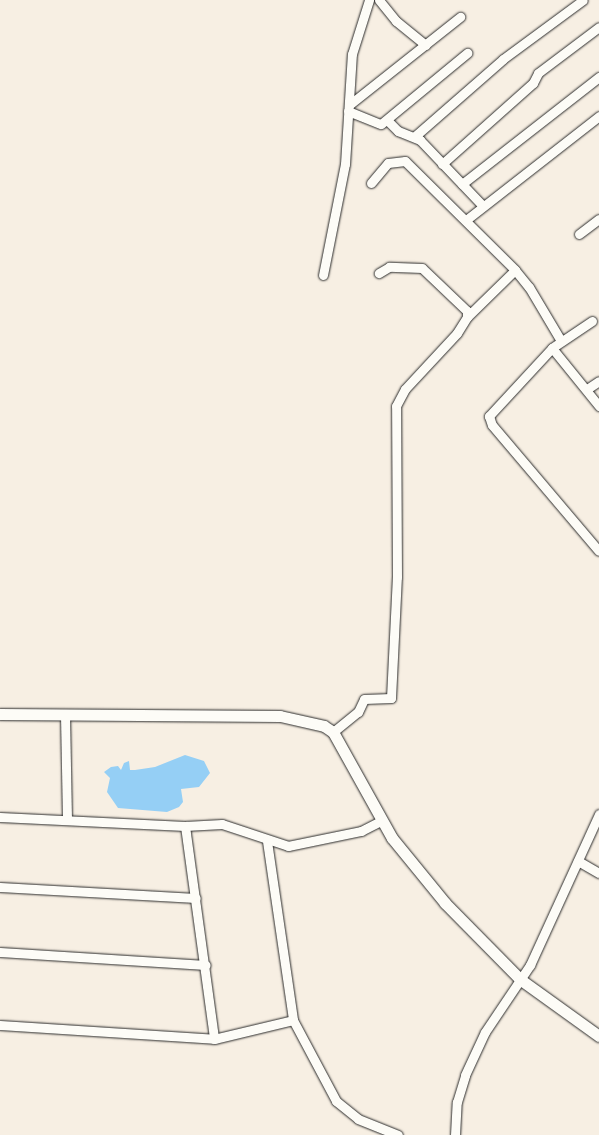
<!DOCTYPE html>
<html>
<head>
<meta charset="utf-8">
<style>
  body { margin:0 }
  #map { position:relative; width:599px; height:1135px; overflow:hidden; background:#f7efe3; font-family:Kalam,sans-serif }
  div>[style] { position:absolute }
  .water>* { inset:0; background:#95cff5 }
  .roads { filter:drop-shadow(0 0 1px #2b2b2b) drop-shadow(0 0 1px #2b2b2b) }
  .minor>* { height:9px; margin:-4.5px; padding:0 4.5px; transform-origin:4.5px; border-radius:4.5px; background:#fdfcf7 }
  .tertiary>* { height:11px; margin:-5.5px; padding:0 5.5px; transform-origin:5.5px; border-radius:5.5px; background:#fdfcf7 }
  span { translate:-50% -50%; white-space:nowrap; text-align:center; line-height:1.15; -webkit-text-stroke:4px #fdfcf7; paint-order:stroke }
</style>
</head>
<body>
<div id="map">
  <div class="water">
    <i style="clip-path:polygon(185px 755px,204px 761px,210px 773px,199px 787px,181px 789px,183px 802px,179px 807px,167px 812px,118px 808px,107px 792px,110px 778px,104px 772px,111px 767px,118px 766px,121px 770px,124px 763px,129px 761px,130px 770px,135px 770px,155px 767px)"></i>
  </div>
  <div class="roads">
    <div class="minor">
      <i style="left:379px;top:0;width:27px;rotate:51deg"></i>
      <i style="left:396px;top:21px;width:38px;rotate:39deg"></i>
      <i style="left:349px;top:105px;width:142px;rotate:-38.4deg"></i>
      <i style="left:348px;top:111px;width:35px;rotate:22deg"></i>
      <i style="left:381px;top:124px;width:112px;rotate:-39.5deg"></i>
      <i style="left:387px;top:120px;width:16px;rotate:45deg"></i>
      <i style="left:398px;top:131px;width:24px;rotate:22deg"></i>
      <i style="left:420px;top:140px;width:91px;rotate:46.3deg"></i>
      <i style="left:414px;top:137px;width:118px;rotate:-41.2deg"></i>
      <i style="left:503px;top:59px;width:99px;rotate:-36.4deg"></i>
      <i style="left:442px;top:164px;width:122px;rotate:-41.7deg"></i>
      <i style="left:533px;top:83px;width:11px;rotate:-63deg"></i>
      <i style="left:538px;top:73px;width:76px;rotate:-37deg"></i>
      <i style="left:371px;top:183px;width:26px;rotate:-50deg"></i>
      <i style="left:388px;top:163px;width:17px;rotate:-7deg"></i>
      <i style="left:405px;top:161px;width:155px;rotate:44.7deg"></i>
      <i style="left:515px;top:270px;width:22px;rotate:51deg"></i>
      <i style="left:529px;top:287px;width:63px;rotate:59.3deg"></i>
      <i style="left:462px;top:184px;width:174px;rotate:-38deg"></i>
      <i style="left:466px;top:220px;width:169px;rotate:-38deg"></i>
      <i style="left:579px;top:234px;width:25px;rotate:-37deg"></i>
      <i style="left:323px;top:275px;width:113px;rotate:-78.8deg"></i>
      <i style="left:345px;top:164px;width:110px;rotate:-86.4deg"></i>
      <i style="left:352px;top:54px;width:57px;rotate:-72.5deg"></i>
      <i style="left:467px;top:317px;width:67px;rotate:-44.4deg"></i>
      <i style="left:592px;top:321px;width:48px;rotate:146deg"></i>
      <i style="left:552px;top:348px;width:93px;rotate:132.8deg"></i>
      <i style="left:489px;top:416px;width:9px;rotate:72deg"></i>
      <i style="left:492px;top:425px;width:165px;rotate:49.7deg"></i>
      <i style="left:552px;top:348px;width:75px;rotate:51deg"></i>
      <i style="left:587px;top:389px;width:14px;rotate:-34deg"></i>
      <i style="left:65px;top:715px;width:105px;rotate:88.9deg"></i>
      <i style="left:333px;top:732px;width:32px;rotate:-39deg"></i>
      <i style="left:358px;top:712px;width:14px;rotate:-65deg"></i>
      <i style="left:364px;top:699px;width:27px;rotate:-2deg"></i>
      <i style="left:391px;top:698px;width:121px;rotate:-87.2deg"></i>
      <i style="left:397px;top:577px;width:171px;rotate:-90.3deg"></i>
      <i style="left:396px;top:406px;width:19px;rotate:-62deg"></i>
      <i style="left:405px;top:389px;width:76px;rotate:-47.1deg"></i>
      <i style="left:457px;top:333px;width:19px;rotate:-58deg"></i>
      <i style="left:467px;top:317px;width:6px;rotate:-90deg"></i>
      <i style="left:467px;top:311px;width:62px;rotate:-136.3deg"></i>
      <i style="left:422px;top:268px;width:33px;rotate:-178deg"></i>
      <i style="left:389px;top:267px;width:12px;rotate:149deg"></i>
      <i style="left:0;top:817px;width:185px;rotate:2.8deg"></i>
      <i style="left:185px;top:826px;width:37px;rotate:-3deg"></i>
      <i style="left:222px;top:824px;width:70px;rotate:18.4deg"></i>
      <i style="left:288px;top:846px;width:75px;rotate:-11.6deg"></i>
      <i style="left:361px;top:831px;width:22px;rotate:-27deg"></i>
      <i style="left:185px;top:826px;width:215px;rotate:82.2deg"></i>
      <i style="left:267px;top:841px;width:181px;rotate:81.7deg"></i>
      <i style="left:578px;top:861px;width:24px;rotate:30deg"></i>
      <i style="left:0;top:887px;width:196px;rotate:3.2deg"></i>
      <i style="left:0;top:952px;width:206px;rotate:3.6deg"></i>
      <i style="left:0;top:1025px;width:214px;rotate:3.7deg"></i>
      <i style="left:214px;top:1039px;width:81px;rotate:-13.5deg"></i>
      <i style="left:293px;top:1020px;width:92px;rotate:62deg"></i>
      <i style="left:336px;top:1101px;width:28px;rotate:39deg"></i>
      <i style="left:358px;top:1119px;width:43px;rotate:21.8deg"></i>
      <i style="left:455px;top:1135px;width:33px;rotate:-87deg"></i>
      <i style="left:457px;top:1102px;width:28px;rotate:-73deg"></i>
      <i style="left:465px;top:1075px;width:47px;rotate:-65.1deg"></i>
      <i style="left:485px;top:1032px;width:81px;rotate:-56.1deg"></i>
      <i style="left:530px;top:965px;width:166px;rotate:-65.4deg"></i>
    </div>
    <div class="tertiary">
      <i style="left:0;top:714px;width:280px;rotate:0.4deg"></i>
      <i style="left:280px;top:716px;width:45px;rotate:12.8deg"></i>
      <i style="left:324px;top:726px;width:11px;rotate:34deg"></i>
      <i style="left:333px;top:732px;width:121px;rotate:60.9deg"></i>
      <i style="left:392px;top:838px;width:84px;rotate:50.8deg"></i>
      <i style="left:445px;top:903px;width:108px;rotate:45.4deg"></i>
      <i style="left:521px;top:980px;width:96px;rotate:35.7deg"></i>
    </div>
  </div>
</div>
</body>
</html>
